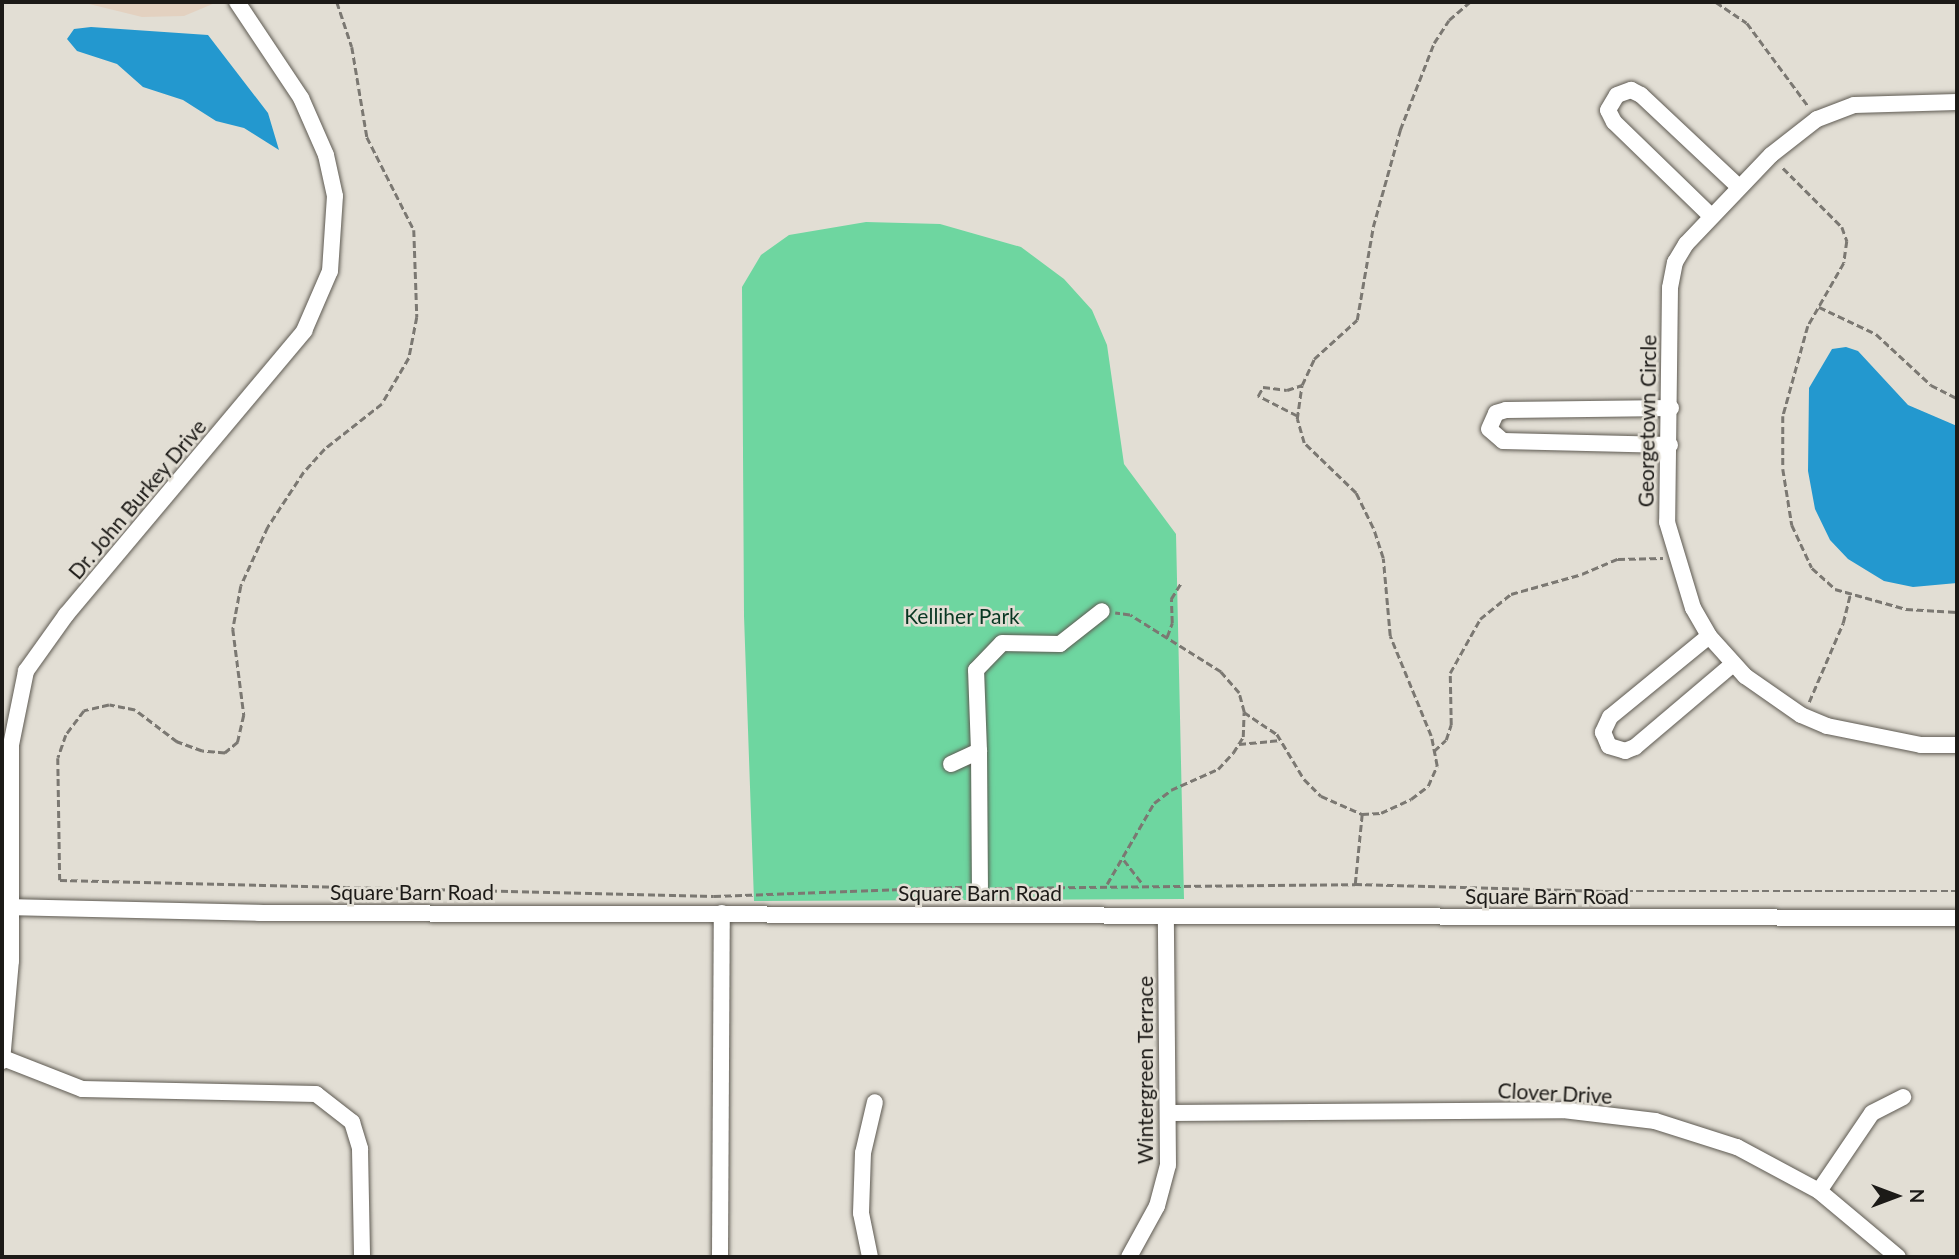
<!DOCTYPE html>
<html>
<head>
<meta charset="utf-8">
<style>
  body { margin:0 }
  #map { position:relative; width:1959px; height:1259px; overflow:hidden; background:#e2ded4; font-family:Lato,sans-serif }
  div>[style] { position:absolute }
  .education>* { inset:0; background:#e3d1c0 }
  .green>* { inset:0; background:#6ed6a0 }
  .water>* { inset:0; background:#2398cf }
  .path>* { height:2.5px; margin-top:-1.25px; transform-origin:0; background:repeating-linear-gradient(90deg,#7b7872 0 7px,transparent 0 10.5px) }
  .roads { filter:drop-shadow(0 0 2px #5e5a52) drop-shadow(0 0 2px #5e5a52) }
  .minor>* { height:16px; margin:-8px; padding:0 8px; transform-origin:8px; border-radius:8px; background:#fff }
  span { translate:-50% -50%; white-space:nowrap; text-align:center; line-height:1.15; -webkit-text-stroke:5px #e2ded4; paint-order:stroke }
  .street-label { font-size:21px; color:#1c1a17 }
  .park-label { font-size:21px; color:#083722 }
  .frame { position:absolute; inset:0; border:4px solid #1c1a17; pointer-events:none }
  .north { position:absolute; left:1861px; top:1161px; width:70px; height:70px; -webkit-text-stroke:5px #e2ded4; paint-order:stroke; rotate:90deg; font-size:19px; font-weight:700; line-height:28px; text-align:center; color:#1c1a17 }
  .north::after { content:''; display:block; margin:auto; width:24px; height:32px; background:#1c1a17; clip-path:polygon(50% 0,100% 100%,50% 72%,0 100%) }
</style>
</head>
<body>
<div id="map">
  <div class="education">
    <i style="clip-path:polygon(81px 2px,215px 2px,215px 3px,184px 16px,142px 17px)"></i>
  </div>
  <div class="green">
    <i style="clip-path:polygon(866px 222px,940px 224px,1021px 247px,1064px 279px,1092px 310px,1107px 345px,1124px 464px,1176px 534px,1184px 899px,754px 901px,744px 616px,742px 287px,761px 255px,789px 235px)"></i>
  </div>
  <div class="water">
    <i style="clip-path:polygon(91px 27px,208px 35px,268px 113px,279px 150px,244px 128px,216px 121px,183px 100px,143px 87px,117px 64px,77px 51px,67px 39px,74px 29px)"></i>
    <i style="clip-path:polygon(1846px 347px,1858px 351px,1908px 405px,1957px 426px,1957px 583px,1913px 587px,1884px 581px,1848px 559px,1830px 540px,1815px 509px,1808px 471px,1809px 388px,1832px 349px)"></i>
  </div>
  <div class="path">
    <i style="left:337px;top:2px;width:47px;rotate:71.6deg"></i>
    <i style="left:352px;top:47px;width:91px;rotate:80.5deg"></i>
    <i style="left:367px;top:137px;width:104px;rotate:63.2deg"></i>
    <i style="left:414px;top:230px;width:87px;rotate:88deg"></i>
    <i style="left:417px;top:317px;width:42px;rotate:101deg"></i>
    <i style="left:409px;top:358px;width:53px;rotate:120.4deg"></i>
    <i style="left:382px;top:404px;width:73px;rotate:141.7deg"></i>
    <i style="left:325px;top:449px;width:31px;rotate:132deg"></i>
    <i style="left:304px;top:472px;width:66px;rotate:123.2deg"></i>
    <i style="left:268px;top:527px;width:65px;rotate:114.6deg"></i>
    <i style="left:241px;top:586px;width:44px;rotate:100.5deg"></i>
    <i style="left:233px;top:629px;width:87px;rotate:82.7deg"></i>
    <i style="left:244px;top:715px;width:28px;rotate:103deg"></i>
    <i style="left:238px;top:742px;width:17px;rotate:140deg"></i>
    <i style="left:225px;top:753px;width:23px;rotate:-175deg"></i>
    <i style="left:202px;top:751px;width:27px;rotate:-160deg"></i>
    <i style="left:177px;top:742px;width:53px;rotate:-142.7deg"></i>
    <i style="left:135px;top:710px;width:26px;rotate:-169deg"></i>
    <i style="left:109px;top:705px;width:26px;rotate:167deg"></i>
    <i style="left:84px;top:711px;width:30px;rotate:127deg"></i>
    <i style="left:66px;top:735px;width:24px;rotate:109deg"></i>
    <i style="left:58px;top:758px;width:122px;rotate:89.1deg"></i>
    <i style="left:60px;top:880px;width:654px;rotate:1.4deg"></i>
    <i style="left:714px;top:896px;width:250px;rotate:-2.1deg"></i>
    <i style="left:1716px;top:2px;width:37px;rotate:34deg"></i>
    <i style="left:1747px;top:23px;width:104px;rotate:53.6deg"></i>
    <i style="left:1783px;top:168px;width:83px;rotate:45deg"></i>
    <i style="left:1842px;top:227px;width:15px;rotate:70deg"></i>
    <i style="left:1847px;top:241px;width:22px;rotate:98deg"></i>
    <i style="left:1844px;top:263px;width:73px;rotate:119.7deg"></i>
    <i style="left:1808px;top:326px;width:93px;rotate:105.5deg"></i>
    <i style="left:1783px;top:416px;width:53px;rotate:90deg"></i>
    <i style="left:1783px;top:469px;width:57px;rotate:80.9deg"></i>
    <i style="left:1792px;top:525px;width:47px;rotate:65.1deg"></i>
    <i style="left:1812px;top:568px;width:31px;rotate:42deg"></i>
    <i style="left:1835px;top:589px;width:74px;rotate:15.7deg"></i>
    <i style="left:1906px;top:609px;width:51px;rotate:3.4deg"></i>
    <i style="left:1819px;top:307px;width:63px;rotate:25.3deg"></i>
    <i style="left:1876px;top:334px;width:75px;rotate:42.8deg"></i>
    <i style="left:1931px;top:385px;width:29px;rotate:27deg"></i>
    <i style="left:1297px;top:416px;width:44px;rotate:-152.9deg"></i>
    <i style="left:1258px;top:396px;width:10px;rotate:-61deg"></i>
    <i style="left:1263px;top:387px;width:24px;rotate:7deg"></i>
    <i style="left:1287px;top:390px;width:16px;rotate:-18deg"></i>
    <i style="left:1167px;top:637px;width:15px;rotate:-70deg"></i>
    <i style="left:1172px;top:623px;width:24px;rotate:-92deg"></i>
    <i style="left:1171px;top:599px;width:19px;rotate:-58deg"></i>
    <i style="left:1809px;top:702px;width:86px;rotate:-66.7deg"></i>
    <i style="left:1843px;top:623px;width:30px;rotate:-76deg"></i>
    <i style="left:1244px;top:712px;width:40px;rotate:34deg"></i>
    <i style="left:1277px;top:734px;width:52px;rotate:59deg"></i>
    <i style="left:1304px;top:779px;width:24px;rotate:45deg"></i>
    <i style="left:1321px;top:796px;width:45px;rotate:23.7deg"></i>
    <i style="left:1239px;top:744px;width:42px;rotate:-5.4deg"></i>
    <i style="left:1434px;top:751px;width:16px;rotate:-43deg"></i>
    <i style="left:1446px;top:740px;width:16px;rotate:-72deg"></i>
    <i style="left:1451px;top:725px;width:52px;rotate:-91.1deg"></i>
    <i style="left:1450px;top:673px;width:62px;rotate:-60.9deg"></i>
    <i style="left:1480px;top:619px;width:40px;rotate:-39deg"></i>
    <i style="left:1511px;top:594px;width:74px;rotate:-15.7deg"></i>
    <i style="left:1582px;top:574px;width:39px;rotate:-23deg"></i>
    <i style="left:1618px;top:559px;width:45px;rotate:-1.3deg"></i>
    <i style="left:1124px;top:860px;width:31px;rotate:52deg"></i>
    <i style="left:1107px;top:884px;width:94px;rotate:-59.9deg"></i>
    <i style="left:1154px;top:803px;width:21px;rotate:-37deg"></i>
    <i style="left:1171px;top:790px;width:51px;rotate:-24.1deg"></i>
    <i style="left:1218px;top:769px;width:22px;rotate:-47deg"></i>
    <i style="left:1233px;top:753px;width:19px;rotate:-58deg"></i>
    <i style="left:1243px;top:737px;width:25px;rotate:-88deg"></i>
    <i style="left:1244px;top:712px;width:20px;rotate:-105deg"></i>
    <i style="left:1239px;top:693px;width:28px;rotate:-131deg"></i>
    <i style="left:1221px;top:672px;width:107px;rotate:-147.9deg"></i>
    <i style="left:1130px;top:615px;width:15px;rotate:-172deg"></i>
    <i style="left:1355px;top:884px;width:70px;rotate:-84.3deg"></i>
    <i style="left:1362px;top:814px;width:19px;rotate:-3deg"></i>
    <i style="left:1381px;top:813px;width:33px;rotate:-25deg"></i>
    <i style="left:1411px;top:799px;width:21px;rotate:-37deg"></i>
    <i style="left:1428px;top:786px;width:22px;rotate:-66deg"></i>
    <i style="left:1437px;top:766px;width:31px;rotate:-101deg"></i>
    <i style="left:1431px;top:736px;width:108px;rotate:-112.3deg"></i>
    <i style="left:1390px;top:636px;width:78px;rotate:-95.1deg"></i>
    <i style="left:1383px;top:558px;width:32px;rotate:-108deg"></i>
    <i style="left:1373px;top:528px;width:39px;rotate:-116deg"></i>
    <i style="left:1356px;top:493px;width:72px;rotate:-136.1deg"></i>
    <i style="left:1304px;top:443px;width:25px;rotate:-106deg"></i>
    <i style="left:1297px;top:419px;width:34px;rotate:-82deg"></i>
    <i style="left:1302px;top:385px;width:29px;rotate:-65deg"></i>
    <i style="left:1314px;top:359px;width:58px;rotate:-42.2deg"></i>
    <i style="left:1357px;top:320px;width:94px;rotate:-80.2deg"></i>
    <i style="left:1373px;top:227px;width:101px;rotate:-74.4deg"></i>
    <i style="left:1400px;top:130px;width:93px;rotate:-68.7deg"></i>
    <i style="left:1434px;top:43px;width:27px;rotate:-57deg"></i>
    <i style="left:1449px;top:20px;width:28px;rotate:-41deg"></i>
    <i style="left:995px;top:888px;width:360px;rotate:-0.6deg"></i>
    <i style="left:1355px;top:884px;width:250px;rotate:1.6deg"></i>
    <i style="left:1605px;top:891px;width:352px"></i>
  </div>
  <div class="roads">
    <div class="minor">
      <i style="left:1957px;top:102px;width:103px;rotate:178.3deg"></i>
      <i style="left:1854px;top:105px;width:40px;rotate:159deg"></i>
      <i style="left:1817px;top:119px;width:58px;rotate:142deg"></i>
      <i style="left:1771px;top:155px;width:123px;rotate:133.7deg"></i>
      <i style="left:1686px;top:244px;width:21px;rotate:121deg"></i>
      <i style="left:1675px;top:262px;width:26px;rotate:101deg"></i>
      <i style="left:1670px;top:288px;width:234px;rotate:90.7deg"></i>
      <i style="left:1667px;top:522px;width:90px;rotate:73.2deg"></i>
      <i style="left:1693px;top:608px;width:32px;rotate:60deg"></i>
      <i style="left:1709px;top:636px;width:54px;rotate:48deg"></i>
      <i style="left:1745px;top:676px;width:68px;rotate:34.9deg"></i>
      <i style="left:1801px;top:715px;width:28px;rotate:23deg"></i>
      <i style="left:1827px;top:726px;width:96px;rotate:11.4deg"></i>
      <i style="left:1921px;top:745px;width:36px"></i>
      <i style="left:1711px;top:216px;width:135px;rotate:-135.9deg"></i>
      <i style="left:1614px;top:122px;width:13px;rotate:-117deg"></i>
      <i style="left:1608px;top:110px;width:17px;rotate:-59deg"></i>
      <i style="left:1617px;top:95px;width:15px;rotate:-20deg"></i>
      <i style="left:1631px;top:90px;width:11px;rotate:27deg"></i>
      <i style="left:1641px;top:95px;width:134px;rotate:43.2deg"></i>
      <i style="left:1670px;top:445px;width:167px;rotate:-178.6deg"></i>
      <i style="left:1503px;top:441px;width:18px;rotate:-139deg"></i>
      <i style="left:1489px;top:429px;width:17px;rotate:-66deg"></i>
      <i style="left:1496px;top:413px;width:10px;rotate:-17deg"></i>
      <i style="left:1506px;top:410px;width:165px;rotate:-0.7deg"></i>
      <i style="left:1709px;top:636px;width:128px;rotate:140.7deg"></i>
      <i style="left:1610px;top:717px;width:17px;rotate:115deg"></i>
      <i style="left:1603px;top:732px;width:15px;rotate:67deg"></i>
      <i style="left:1609px;top:746px;width:17px;rotate:17deg"></i>
      <i style="left:1625px;top:751px;width:11px;rotate:-22deg"></i>
      <i style="left:1635px;top:747px;width:128px;rotate:-40.3deg"></i>
      <i style="left:979px;top:751px;width:136px;rotate:89.6deg"></i>
      <i style="left:951px;top:764px;width:31px;rotate:-25deg"></i>
      <i style="left:979px;top:751px;width:81px;rotate:-92.1deg"></i>
      <i style="left:976px;top:670px;width:37px;rotate:-46deg"></i>
      <i style="left:1002px;top:643px;width:58px;rotate:1deg"></i>
      <i style="left:1060px;top:644px;width:53px;rotate:-38.2deg"></i>
      <i style="left:2px;top:907px;width:257px;rotate:1.3deg"></i>
      <i style="left:259px;top:913px;width:1698px;rotate:0.17deg"></i>
      <i style="left:3px;top:1058px;width:85px;rotate:21.4deg"></i>
      <i style="left:82px;top:1089px;width:234px;rotate:1.2deg"></i>
      <i style="left:316px;top:1094px;width:46px;rotate:37.9deg"></i>
      <i style="left:352px;top:1122px;width:28px;rotate:73deg"></i>
      <i style="left:360px;top:1149px;width:108px;rotate:88.9deg"></i>
      <i style="left:2px;top:1061px;width:100px;rotate:-84.9deg"></i>
      <i style="left:11px;top:961px;width:216px;rotate:-90deg"></i>
      <i style="left:11px;top:745px;width:76px;rotate:-78.5deg"></i>
      <i style="left:26px;top:671px;width:69px;rotate:-54.5deg"></i>
      <i style="left:66px;top:615px;width:371px;rotate:-50deg"></i>
      <i style="left:304px;top:331px;width:65px;rotate:-66.6deg"></i>
      <i style="left:330px;top:271px;width:75px;rotate:-86.2deg"></i>
      <i style="left:335px;top:196px;width:42px;rotate:-102.4deg"></i>
      <i style="left:326px;top:155px;width:62px;rotate:-113.7deg"></i>
      <i style="left:301px;top:98px;width:115px;rotate:-123.7deg"></i>
      <i style="left:1170px;top:1113px;width:393px;rotate:-0.4deg"></i>
      <i style="left:1563px;top:1110px;width:93px;rotate:6.8deg"></i>
      <i style="left:1655px;top:1121px;width:86px;rotate:17.6deg"></i>
      <i style="left:1737px;top:1147px;width:93px;rotate:28.2deg"></i>
      <i style="left:1819px;top:1191px;width:103px;rotate:39.9deg"></i>
      <i style="left:1819px;top:1191px;width:94px;rotate:-55.8deg"></i>
      <i style="left:1872px;top:1113px;width:35px;rotate:-27deg"></i>
      <i style="left:720px;top:1257px;width:344px;rotate:-89.7deg"></i>
      <i style="left:870px;top:1257px;width:45px;rotate:-101.6deg"></i>
      <i style="left:861px;top:1213px;width:60px;rotate:-88.1deg"></i>
      <i style="left:863px;top:1153px;width:52px;rotate:-76.8deg"></i>
      <i style="left:1129px;top:1257px;width:58px;rotate:-61.2deg"></i>
      <i style="left:1157px;top:1206px;width:42px;rotate:-75deg"></i>
      <i style="left:1168px;top:1165px;width:249px;rotate:-90.5deg"></i>
    </div>
  </div>
  <div class="street-label">
    <span style="left:1647px;top:421px;rotate:-89deg">Georgetown Circle</span>
    <span style="left:137px;top:499px;rotate:-50deg">Dr. John Burkey Drive</span>
    <span style="left:412px;top:892px">Square Barn Road</span>
    <span style="left:980px;top:893px">Square Barn Road</span>
    <span style="left:1547px;top:896px">Square Barn Road</span>
    <span style="left:1145px;top:1070px;rotate:-90deg">Wintergreen Terrace</span>
    <span style="left:1555px;top:1093px;rotate:3deg">Clover Drive</span>
  </div>
  <div class="park-label">
    <span style="left:962px;top:616px">Kelliher Park</span>
  </div>
  <div class="frame"></div>
  <div class="north">N</div>
</div>
</body>
</html>
